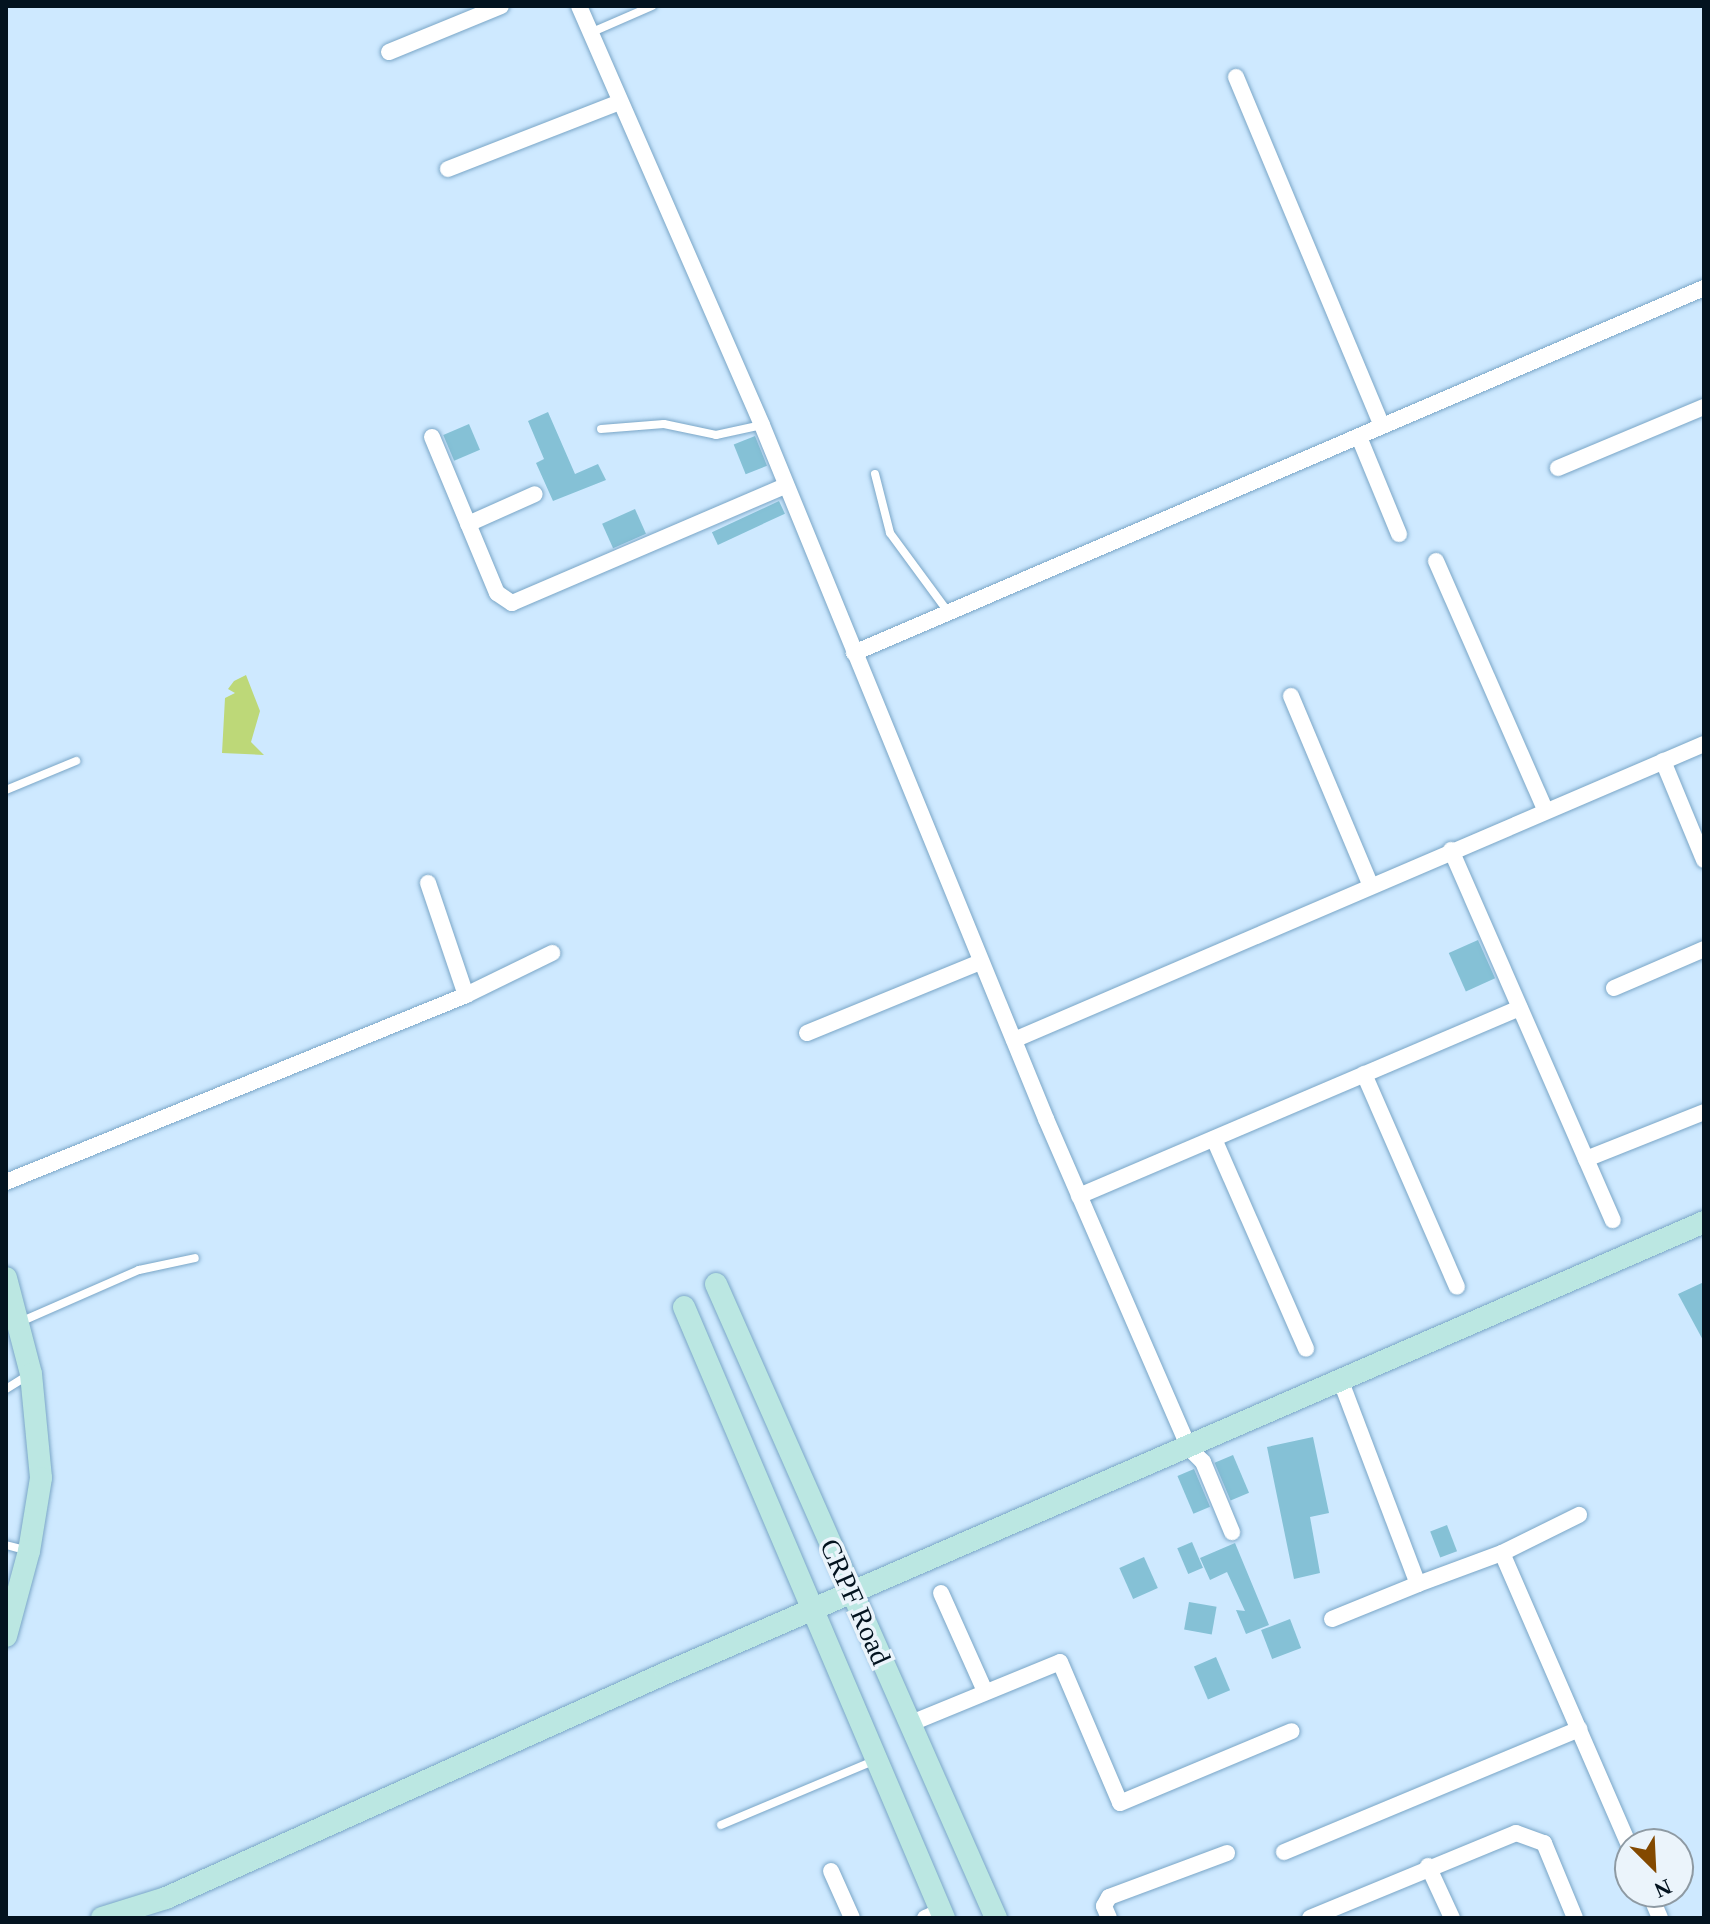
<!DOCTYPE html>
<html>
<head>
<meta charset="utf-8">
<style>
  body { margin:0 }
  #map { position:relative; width:1710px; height:1924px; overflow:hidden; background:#cee9ff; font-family:Georgia,serif }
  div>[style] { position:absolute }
  .water>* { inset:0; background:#bdd878 }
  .building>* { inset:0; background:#85c1d6; transform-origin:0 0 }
  .roads { filter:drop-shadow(0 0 2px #7aa6c7) drop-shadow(0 0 2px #7aa6c7) }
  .lane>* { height:8px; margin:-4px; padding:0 4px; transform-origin:4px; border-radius:4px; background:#fff }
  .street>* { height:16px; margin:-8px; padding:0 8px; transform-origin:8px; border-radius:8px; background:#fff }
  .secondary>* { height:22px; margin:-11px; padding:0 11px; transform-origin:11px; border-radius:11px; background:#bbe7e2 }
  span { translate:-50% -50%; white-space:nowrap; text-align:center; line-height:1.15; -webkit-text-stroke:7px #ebf4fb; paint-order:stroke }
  .street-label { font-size:28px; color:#03131f }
  .frame { position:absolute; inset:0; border:8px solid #03131f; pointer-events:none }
  .north { position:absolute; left:1614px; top:1828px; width:80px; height:80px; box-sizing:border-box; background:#ebf4fb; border:2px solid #8e9aa3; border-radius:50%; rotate:156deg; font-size:22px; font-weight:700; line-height:32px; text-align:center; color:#03131f }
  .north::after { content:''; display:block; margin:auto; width:28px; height:36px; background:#834900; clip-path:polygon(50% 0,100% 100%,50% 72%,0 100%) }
</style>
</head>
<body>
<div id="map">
  <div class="water">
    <i style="clip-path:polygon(246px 675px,260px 711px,251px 742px,264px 755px,222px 753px,225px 698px,235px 693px,228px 689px,234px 681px)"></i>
  </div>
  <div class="building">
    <i style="clip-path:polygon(548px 412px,575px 474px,598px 464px,606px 480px,553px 501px,536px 463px,544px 459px,528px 421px)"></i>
    <i style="left:469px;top:424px;width:28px;height:28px;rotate:67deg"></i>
    <i style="left:755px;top:436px;width:32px;height:23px;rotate:68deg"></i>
    <i style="left:779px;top:501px;width:14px;height:74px;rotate:65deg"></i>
    <i style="left:635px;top:509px;width:27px;height:36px;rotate:66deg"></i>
    <i style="left:1478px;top:940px;width:42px;height:32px;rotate:66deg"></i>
    <i style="clip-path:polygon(1704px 1282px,1704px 1342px,1678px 1294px)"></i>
    <i style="clip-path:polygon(1313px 1437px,1329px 1513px,1310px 1517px,1320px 1573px,1294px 1579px,1267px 1447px)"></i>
    <i style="left:1233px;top:1455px;width:41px;height:20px;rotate:67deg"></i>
    <i style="left:1194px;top:1469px;width:41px;height:18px;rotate:67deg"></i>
    <i style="left:1447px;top:1525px;width:28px;height:18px;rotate:69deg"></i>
    <i style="left:1192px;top:1542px;width:28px;height:16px;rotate:67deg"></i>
    <i style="clip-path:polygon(1235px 1543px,1269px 1625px,1246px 1634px,1236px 1610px,1245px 1611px,1227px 1572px,1210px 1580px,1200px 1558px)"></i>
    <i style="left:1144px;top:1557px;width:34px;height:27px;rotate:66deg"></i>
    <i style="left:1189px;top:1602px;width:28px;height:28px;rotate:10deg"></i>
    <i style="left:1290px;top:1619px;width:31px;height:31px;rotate:69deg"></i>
    <i style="left:1216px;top:1657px;width:36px;height:24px;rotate:67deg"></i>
  </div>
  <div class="roads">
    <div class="lane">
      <i style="left:590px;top:33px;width:68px;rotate:-23.5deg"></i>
      <i style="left:601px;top:429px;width:63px;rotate:-4.5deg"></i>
      <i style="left:664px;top:424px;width:53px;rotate:11.9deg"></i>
      <i style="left:716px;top:435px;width:47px;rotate:-12.3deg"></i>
      <i style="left:875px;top:474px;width:61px;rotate:75.7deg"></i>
      <i style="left:890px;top:533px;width:98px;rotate:53.7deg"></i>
      <i style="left:6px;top:790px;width:76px;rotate:-22.5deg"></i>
      <i style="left:20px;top:1322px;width:130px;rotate:-23.6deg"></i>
      <i style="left:139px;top:1270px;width:57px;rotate:-12.1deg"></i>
      <i style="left:6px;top:1389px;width:25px;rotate:-32deg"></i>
      <i style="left:6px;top:1545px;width:23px;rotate:15deg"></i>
      <i style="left:721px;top:1825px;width:168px;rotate:-22.8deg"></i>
    </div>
    <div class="street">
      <i style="left:579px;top:6px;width:457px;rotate:66.4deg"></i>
      <i style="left:762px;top:425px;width:750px;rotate:67.74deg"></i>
      <i style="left:1046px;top:1119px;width:359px;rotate:66.5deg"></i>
      <i style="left:1189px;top:1448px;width:20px;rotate:45deg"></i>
      <i style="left:1203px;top:1462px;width:76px;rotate:67.5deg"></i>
      <i style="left:389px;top:52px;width:121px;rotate:-22.3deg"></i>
      <i style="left:1236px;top:77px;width:378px;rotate:67.3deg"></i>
      <i style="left:448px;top:169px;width:181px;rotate:-21.3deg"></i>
      <i style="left:432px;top:437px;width:169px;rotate:67.4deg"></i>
      <i style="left:497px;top:593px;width:18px;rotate:34deg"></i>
      <i style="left:512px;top:603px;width:297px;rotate:-23.2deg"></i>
      <i style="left:1359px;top:437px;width:105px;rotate:67.6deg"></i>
      <i style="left:1558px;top:468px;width:158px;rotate:-22.7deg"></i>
      <i style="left:468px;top:524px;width:73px;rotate:-24.1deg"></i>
      <i style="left:1436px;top:561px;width:273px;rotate:66.3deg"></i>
      <i style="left:854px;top:653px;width:925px;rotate:-23.24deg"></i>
      <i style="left:1291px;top:696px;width:204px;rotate:67.2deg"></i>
      <i style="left:1663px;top:761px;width:107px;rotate:67.5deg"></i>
      <i style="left:1451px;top:850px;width:404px;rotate:66.4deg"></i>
      <i style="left:428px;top:883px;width:118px;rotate:71.3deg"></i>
      <i style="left:1614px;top:988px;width:98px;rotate:-23.4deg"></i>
      <i style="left:807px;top:1033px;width:187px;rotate:-22.3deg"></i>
      <i style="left:1014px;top:1040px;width:751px;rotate:-23.22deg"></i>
      <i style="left:1364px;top:1074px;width:232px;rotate:66.4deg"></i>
      <i style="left:1214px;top:1139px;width:229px;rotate:66.3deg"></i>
      <i style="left:1586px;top:1159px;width:127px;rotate:-21.7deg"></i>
      <i style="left:6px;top:1182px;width:497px;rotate:-22.1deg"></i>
      <i style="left:466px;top:995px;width:96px;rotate:-26deg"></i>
      <i style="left:1079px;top:1196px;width:479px;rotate:-23.1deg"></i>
      <i style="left:1340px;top:1379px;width:219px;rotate:69.2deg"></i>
      <i style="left:1418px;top:1584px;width:90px;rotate:-20.3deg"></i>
      <i style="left:1502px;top:1553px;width:322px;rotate:66.5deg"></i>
      <i style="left:1502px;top:1553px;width:86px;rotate:-26.3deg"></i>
      <i style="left:941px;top:1593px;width:105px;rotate:65.9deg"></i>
      <i style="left:1332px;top:1619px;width:93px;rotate:-22.1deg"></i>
      <i style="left:909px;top:1724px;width:163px;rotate:-22.3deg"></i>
      <i style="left:1060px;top:1662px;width:153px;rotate:66.9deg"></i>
      <i style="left:1120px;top:1803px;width:186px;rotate:-22.7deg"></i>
      <i style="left:1284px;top:1852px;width:320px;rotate:-22.6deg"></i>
      <i style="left:1428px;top:1866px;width:57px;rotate:65.2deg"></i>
      <i style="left:831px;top:1871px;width:51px;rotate:65.9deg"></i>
      <i style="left:1649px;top:1892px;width:28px;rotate:67deg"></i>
      <i style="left:925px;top:1918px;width:17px;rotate:-24deg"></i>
      <i style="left:1109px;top:1918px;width:13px;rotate:-113deg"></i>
      <i style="left:1104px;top:1906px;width:10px;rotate:-61deg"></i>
      <i style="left:1109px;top:1897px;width:126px;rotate:-20.4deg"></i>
      <i style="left:1310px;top:1918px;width:223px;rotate:-22.4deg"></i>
      <i style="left:1516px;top:1833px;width:30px;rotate:20deg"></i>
      <i style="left:1544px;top:1843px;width:81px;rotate:67.5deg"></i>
    </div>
    <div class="secondary">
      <i style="left:6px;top:1278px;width:99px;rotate:75.4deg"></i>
      <i style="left:31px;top:1374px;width:104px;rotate:84.5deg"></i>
      <i style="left:41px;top:1478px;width:74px;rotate:99.3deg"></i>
      <i style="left:29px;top:1551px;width:88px;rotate:105.1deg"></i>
      <i style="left:716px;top:1284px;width:693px;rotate:66.17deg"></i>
      <i style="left:684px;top:1307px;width:664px;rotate:66.95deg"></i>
      <i style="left:102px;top:1918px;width:67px;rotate:-17.4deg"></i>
      <i style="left:166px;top:1898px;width:548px;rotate:-24.23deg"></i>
      <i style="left:666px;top:1673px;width:1132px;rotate:-23.48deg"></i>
    </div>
  </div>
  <div class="street-label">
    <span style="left:855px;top:1602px;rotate:66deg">CRPF Road</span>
  </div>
  <div class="frame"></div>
  <div class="north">N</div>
</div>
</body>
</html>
